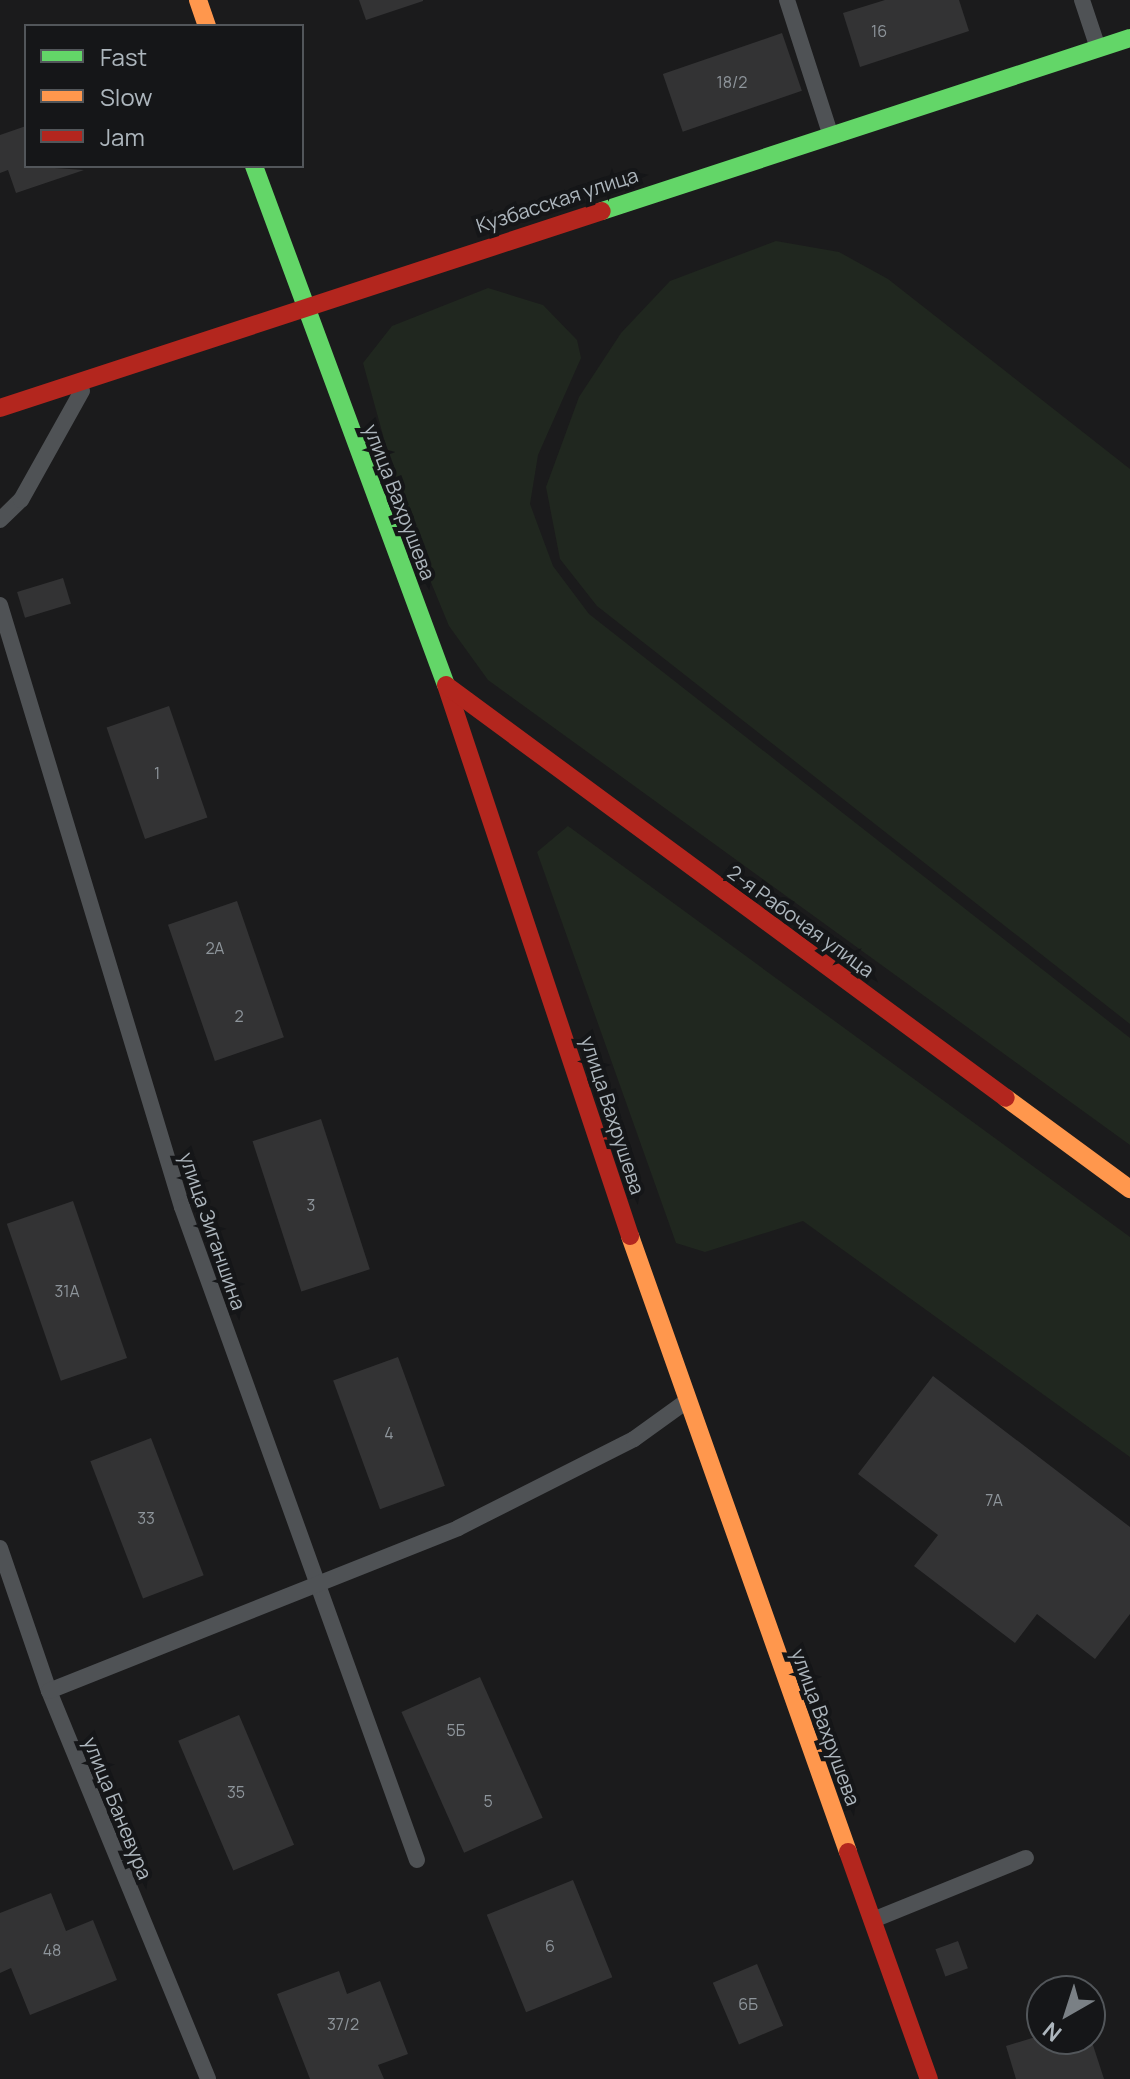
<!DOCTYPE html>
<html>
<head>
<meta charset="utf-8">
<style>
  body { margin:0 }
  #map { position:relative; width:1130px; height:2079px; overflow:hidden; background:#1b1b1c; font-family:Manrope,sans-serif }
  div>[style] { position:absolute }
  .green>* { inset:0; background:#20271f }
  .building>* { inset:0; background:#333334; transform-origin:0 0 }
  .lane>* { height:16px; margin:-8px; padding:0 8px; transform-origin:8px; border-radius:8px; background:#4f5255 }
  .fast>* { height:18px; margin:-9px; padding:0 9px; transform-origin:9px; border-radius:9px; background:#63d668 }
  .slow>* { height:18px; margin:-9px; padding:0 9px; transform-origin:9px; border-radius:9px; background:#ff974d }
  .jam>* { height:18px; margin:-9px; padding:0 9px; transform-origin:9px; border-radius:9px; background:#b3261e }
  span { translate:-50% -50%; white-space:nowrap; text-align:center; line-height:1.15; -webkit-text-stroke:8px #151618; paint-order:stroke }
  .number-label { font-size:16px; color:#8e959b }
  .number-label span { -webkit-text-stroke-width:0 }
  .street-label { font-size:20px; color:#adb6bd }
  .legend { position:absolute; left:24px; top:24px; width:280px; height:144px; box-sizing:border-box; background:#151618; border:2px solid #52565a; margin:0; padding:10px 14px; list-style:none; font-size:24px; color:#adb6bd }
  .legend li { display:flex; align-items:center; gap:16px; height:40px }
  .legend b { width:40px; border:2px solid #52565a }
  .north { position:absolute; left:1026px; top:1975px; width:80px; height:80px; box-sizing:border-box; background:#151618; border:2px solid #52565a; border-radius:50%; rotate:219deg; font-size:22px; font-weight:700; line-height:32px; text-align:center; color:#adb6bd }
  .north::after { content:''; display:block; margin:auto; width:28px; height:36px; background:#7a8085; clip-path:polygon(50% 0,100% 100%,50% 72%,0 100%) }
</style>
</head>
<body>
<div id="map">
  <div class="green">
    <i style="clip-path:polygon(776px 241px,839px 252px,888px 279px,1130px 469px,1130px 1024px,597px 606px,560px 559px,546px 487px,579px 397px,621px 333px,670px 281px)"></i>
    <i style="clip-path:polygon(488px 288px,543px 305px,577px 340px,581px 358px,538px 455px,530px 504px,553px 566px,589px 614px,1130px 1038px,1130px 1145px,488px 680px,449px 626px,409px 529px,363px 363px,392px 326px)"></i>
    <i style="clip-path:polygon(568px 826px,1130px 1237px,1130px 1457px,803px 1221px,705px 1252px,676px 1243px,537px 852px)"></i>
  </div>
  <div class="building">
    <i style="clip-path:polygon(359px 0,423px 0,423px 1px,366px 20px)"></i>
    <i style="clip-path:polygon(885px 0,959px 0,969px 31px,860px 67px,843px 13px)"></i>
    <i style="left:782px;top:33px;width:61px;height:126px;rotate:71deg"></i>
    <i style="clip-path:polygon(26px 126px,26px 166px,84px 170px,16px 193px,8px 170px,0 173px,0 135px)"></i>
    <i style="left:63px;top:578px;width:27px;height:48px;rotate:73deg"></i>
    <i style="left:169px;top:706px;width:118px;height:66px;rotate:71deg"></i>
    <i style="left:237px;top:901px;width:144px;height:73px;rotate:71deg"></i>
    <i style="left:321px;top:1119px;width:158px;height:72px;rotate:72deg"></i>
    <i style="left:73px;top:1201px;width:166px;height:70px;rotate:71deg"></i>
    <i style="left:398px;top:1357px;width:137px;height:69px;rotate:70deg"></i>
    <i style="clip-path:polygon(933px 1376px,1130px 1527px,1130px 1614px,1095px 1659px,1037px 1614px,1015px 1643px,914px 1566px,938px 1535px,858px 1474px)"></i>
    <i style="left:151px;top:1438px;width:147px;height:65px;rotate:69deg"></i>
    <i style="left:480px;top:1677px;width:154px;height:86px;rotate:66deg"></i>
    <i style="left:239px;top:1715px;width:141px;height:66px;rotate:67deg"></i>
    <i style="left:573px;top:1880px;width:105px;height:93px;rotate:68deg"></i>
    <i style="clip-path:polygon(51px 1893px,66px 1931px,93px 1920px,117px 1980px,30px 2015px,11px 1968px,0 1973px,0 1913px)"></i>
    <i style="left:958px;top:1941px;width:29px;height:24px;rotate:70deg"></i>
    <i style="left:757px;top:1964px;width:67px;height:48px;rotate:67deg"></i>
    <i style="clip-path:polygon(339px 1971px,347px 1994px,380px 1981px,408px 2054px,378px 2065px,384px 2079px,310px 2079px,277px 1994px)"></i>
    <i style="clip-path:polygon(1042px 2035px,1091px 2039px,1104px 2079px,1016px 2079px,1006px 2046px)"></i>
  </div>
  <div class="lane">
    <i style="left:787px;top:0;width:140px;rotate:72.1deg"></i>
    <i style="left:1082px;top:0;width:51px;rotate:71.6deg"></i>
    <i style="left:0;top:520px;width:29px;rotate:-44deg"></i>
    <i style="left:21px;top:500px;width:125px;rotate:-60.8deg"></i>
    <i style="left:0;top:605px;width:629px;rotate:73.18deg"></i>
    <i style="left:182px;top:1207px;width:694px;rotate:70.21deg"></i>
    <i style="left:0;top:1548px;width:151px;rotate:71.1deg"></i>
    <i style="left:49px;top:1691px;width:419px;rotate:67.7deg"></i>
    <i style="left:49px;top:1691px;width:440px;rotate:-21.7deg"></i>
    <i style="left:458px;top:1528px;width:197px;rotate:-26.8deg"></i>
    <i style="left:634px;top:1439px;width:62px;rotate:-35.8deg"></i>
    <i style="left:873px;top:1920px;width:165px;rotate:-22.1deg"></i>
  </div>
  <div class="fast">
    <i style="left:254px;top:166px;width:553px;rotate:69.7deg"></i>
    <i style="left:602px;top:211px;width:556px;rotate:-18.14deg"></i>
  </div>
  <div class="slow">
    <i style="left:198px;top:0;width:28px;rotate:71deg"></i>
    <i style="left:1006px;top:1098px;width:154px;rotate:36.3deg"></i>
    <i style="left:630px;top:1236px;width:653px;rotate:70.51deg"></i>
  </div>
  <div class="jam">
    <i style="left:0;top:408px;width:633px;rotate:-18.12deg"></i>
    <i style="left:446px;top:685px;width:581px;rotate:71.53deg"></i>
    <i style="left:447px;top:686px;width:694px;rotate:36.39deg"></i>
    <i style="left:848px;top:1852px;width:241px;rotate:70.4deg"></i>
  </div>
  <div class="number-label">
    <span style="left:879px;top:31px">16</span>
    <span style="left:732px;top:82px">18/2</span>
    <span style="left:157px;top:773px">1</span>
    <span style="left:215px;top:948px">2А</span>
    <span style="left:239px;top:1016px">2</span>
    <span style="left:311px;top:1205px">3</span>
    <span style="left:67px;top:1291px">31А</span>
    <span style="left:389px;top:1433px">4</span>
    <span style="left:994px;top:1500px">7А</span>
    <span style="left:146px;top:1518px">33</span>
    <span style="left:456px;top:1730px">5Б</span>
    <span style="left:236px;top:1792px">35</span>
    <span style="left:488px;top:1801px">5</span>
    <span style="left:550px;top:1946px">6</span>
    <span style="left:52px;top:1950px">48</span>
    <span style="left:748px;top:2004px">6Б</span>
    <span style="left:343px;top:2024px">37/2</span>
  </div>
  <div class="street-label">
    <span style="left:557px;top:200px;rotate:-18deg">Кузбасская улица</span>
    <span style="left:400px;top:502px;rotate:69deg">улица Вахрушева</span>
    <span style="left:801px;top:921px;rotate:36deg">2-я Рабочая улица</span>
    <span style="left:613px;top:1115px;rotate:72deg">улица Вахрушева</span>
    <span style="left:213px;top:1231px;rotate:71deg">улица Зиганшина</span>
    <span style="left:826px;top:1727px;rotate:70deg">улица Вахрушева</span>
    <span style="left:118px;top:1808px;rotate:68deg">улица Баневура</span>
  </div>
  <ul class="legend">
  <li><b style="height:10px;background:#63d668"></b>Fast</li>
  <li><b style="height:10px;background:#ff974d"></b>Slow</li>
  <li><b style="height:10px;background:#b3261e"></b>Jam</li>
  </ul>
  <div class="north">N</div>
</div>
</body>
</html>
